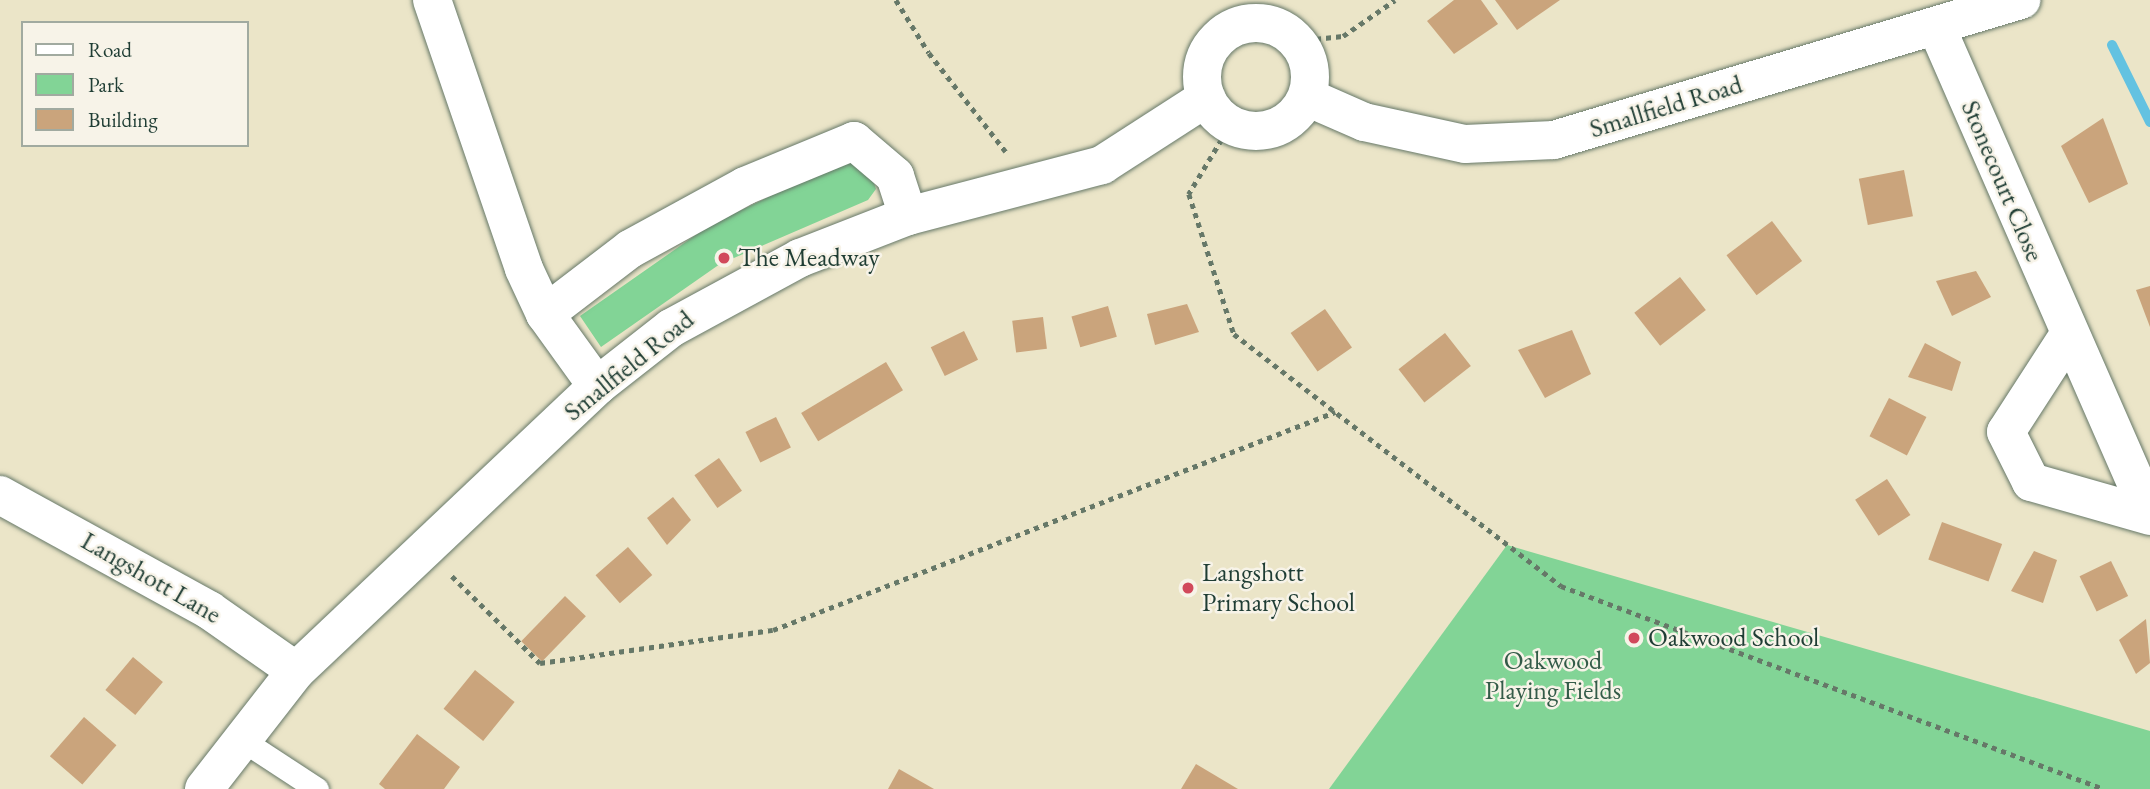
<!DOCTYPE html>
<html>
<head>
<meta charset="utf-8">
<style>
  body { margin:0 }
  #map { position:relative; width:2150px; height:789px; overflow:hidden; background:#ebe5c8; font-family:"EB Garamond",serif }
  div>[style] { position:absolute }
  .green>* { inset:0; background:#82d496 }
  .stream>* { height:10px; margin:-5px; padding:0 5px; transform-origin:5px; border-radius:5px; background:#63c2e1 }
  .building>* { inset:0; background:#caa47c; transform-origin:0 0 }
  .path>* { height:4.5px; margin-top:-2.25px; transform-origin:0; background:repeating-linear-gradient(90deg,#667868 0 5px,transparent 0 10px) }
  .roads { filter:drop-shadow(0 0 2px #667868) drop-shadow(0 0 2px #667868) }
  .service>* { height:23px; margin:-11.5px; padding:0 11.5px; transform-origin:11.5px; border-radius:11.5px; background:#fff }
  .minor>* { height:38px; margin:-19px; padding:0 19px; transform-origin:19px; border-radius:19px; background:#fff }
  .minor>.ring { margin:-19px; padding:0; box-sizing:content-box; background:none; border:38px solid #fff; border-radius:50% }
  .tertiary>* { height:38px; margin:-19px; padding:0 19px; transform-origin:19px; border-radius:19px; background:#fff }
  .dots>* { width:19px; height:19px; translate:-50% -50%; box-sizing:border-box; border:4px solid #f7f3e8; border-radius:50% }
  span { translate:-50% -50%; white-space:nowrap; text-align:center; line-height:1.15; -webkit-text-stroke:5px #f7f3e8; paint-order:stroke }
  .street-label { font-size:26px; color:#1f3d34 }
  .poi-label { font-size:26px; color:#1f3d34 }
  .left { translate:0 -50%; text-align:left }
  .park-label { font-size:26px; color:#335b48 }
  .legend { position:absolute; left:21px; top:21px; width:228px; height:126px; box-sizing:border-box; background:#f7f3e8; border:2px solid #a1aaa0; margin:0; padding:9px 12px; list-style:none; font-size:21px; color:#1f3d34 }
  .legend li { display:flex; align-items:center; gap:14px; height:35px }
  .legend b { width:35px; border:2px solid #a1aaa0 }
</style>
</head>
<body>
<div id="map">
  <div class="green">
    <i style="clip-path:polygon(850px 158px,869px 168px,876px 189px,868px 200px,720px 264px,601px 347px,580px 316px,710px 225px)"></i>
    <i style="clip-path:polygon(1507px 545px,2150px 731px,2150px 789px,1329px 789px)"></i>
  </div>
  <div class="stream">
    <i style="left:2112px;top:45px;width:86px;rotate:63.7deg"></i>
  </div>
  <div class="building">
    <i style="clip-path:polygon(1454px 0,1481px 0,1498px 24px,1454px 54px,1427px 21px)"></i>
    <i style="clip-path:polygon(1495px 0,1560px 0,1517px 30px)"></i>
    <i style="clip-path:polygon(2103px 118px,2128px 184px,2089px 203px,2061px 146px)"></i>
    <i style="left:1904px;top:170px;width:47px;height:46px;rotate:79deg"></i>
    <i style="left:1772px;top:221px;width:50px;height:57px;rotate:53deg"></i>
    <i style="clip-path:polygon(1976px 271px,1991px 297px,1952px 316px,1936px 281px)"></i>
    <i style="left:1680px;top:277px;width:42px;height:58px;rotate:52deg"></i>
    <i style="clip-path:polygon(2150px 286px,2150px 327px,2136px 290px)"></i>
    <i style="clip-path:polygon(1187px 304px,1199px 332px,1155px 345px,1147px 314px)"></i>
    <i style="left:1108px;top:306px;width:32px;height:38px;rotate:74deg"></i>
    <i style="left:1325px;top:309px;width:47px;height:42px;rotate:55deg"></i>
    <i style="left:1043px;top:317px;width:32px;height:31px;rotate:83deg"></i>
    <i style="clip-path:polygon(1572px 330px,1591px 374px,1545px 398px,1518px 350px)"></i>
    <i style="left:964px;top:331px;width:32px;height:37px;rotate:64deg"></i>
    <i style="left:1445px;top:333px;width:42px;height:59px;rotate:52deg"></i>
    <i style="clip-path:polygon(1925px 343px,1961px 362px,1952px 391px,1908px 377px)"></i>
    <i style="left:886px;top:362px;width:33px;height:99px;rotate:59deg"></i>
    <i style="left:1889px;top:398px;width:42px;height:43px;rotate:27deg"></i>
    <i style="left:776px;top:417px;width:34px;height:34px;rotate:64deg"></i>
    <i style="left:719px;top:458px;width:40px;height:30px;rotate:55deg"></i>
    <i style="left:1887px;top:479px;width:43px;height:38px;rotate:57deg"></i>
    <i style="clip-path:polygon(673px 497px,691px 520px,667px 545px,647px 518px)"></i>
    <i style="left:1942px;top:522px;width:64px;height:40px;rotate:20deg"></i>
    <i style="left:628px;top:547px;width:37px;height:43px;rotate:49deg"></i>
    <i style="clip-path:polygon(2034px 551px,2057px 560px,2043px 603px,2011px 591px)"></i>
    <i style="left:2111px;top:561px;width:39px;height:35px;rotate:64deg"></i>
    <i style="left:565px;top:596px;width:29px;height:63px;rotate:44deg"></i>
    <i style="clip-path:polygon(2146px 619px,2150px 663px,2136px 674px,2119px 640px)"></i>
    <i style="left:133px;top:657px;width:39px;height:43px;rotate:40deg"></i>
    <i style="left:475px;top:670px;width:51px;height:50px;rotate:39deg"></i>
    <i style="left:84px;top:717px;width:43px;height:52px;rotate:41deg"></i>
    <i style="clip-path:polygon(417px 734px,460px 767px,444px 789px,385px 789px,379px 784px)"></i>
    <i style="clip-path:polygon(1196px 764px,1238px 789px,1181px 789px)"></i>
    <i style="clip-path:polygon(899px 769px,934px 789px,888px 789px)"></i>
  </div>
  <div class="path">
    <i style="left:896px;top:0;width:62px;rotate:58.1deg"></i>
    <i style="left:929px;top:53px;width:125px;rotate:52.1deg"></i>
    <i style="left:1296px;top:41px;width:47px;rotate:-6.1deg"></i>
    <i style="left:1343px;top:36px;width:63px;rotate:-34.7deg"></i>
    <i style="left:1227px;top:131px;width:74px;rotate:121.1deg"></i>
    <i style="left:1189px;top:194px;width:147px;rotate:72.2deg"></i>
    <i style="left:1234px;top:334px;width:413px;rotate:37.6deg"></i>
    <i style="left:1561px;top:586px;width:580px;rotate:20.5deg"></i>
    <i style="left:452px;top:576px;width:124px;rotate:44.7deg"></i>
    <i style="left:540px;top:663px;width:235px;rotate:-8.1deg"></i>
    <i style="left:773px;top:630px;width:603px;rotate:-21.2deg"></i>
  </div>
  <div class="roads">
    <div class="service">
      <i style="left:239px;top:738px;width:93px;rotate:33.2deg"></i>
    </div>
    <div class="minor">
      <i style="left:432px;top:0;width:284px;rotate:71.1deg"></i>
      <i style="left:524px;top:269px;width:50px;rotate:65deg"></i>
      <i style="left:545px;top:314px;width:89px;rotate:54.2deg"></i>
      <i class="ring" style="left:1202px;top:23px;width:70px;height:70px"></i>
      <i style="left:1936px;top:26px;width:534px;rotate:66.36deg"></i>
      <i style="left:545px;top:314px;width:107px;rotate:-37.4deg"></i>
      <i style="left:630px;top:249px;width:131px;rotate:-28.7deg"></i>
      <i style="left:745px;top:186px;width:118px;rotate:-22.4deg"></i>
      <i style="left:854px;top:141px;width:54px;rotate:40.5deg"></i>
      <i style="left:895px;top:176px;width:42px;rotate:72deg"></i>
      <i style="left:2068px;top:336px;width:114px;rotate:122.9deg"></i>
      <i style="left:2006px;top:432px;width:56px;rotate:63.4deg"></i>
      <i style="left:2031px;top:482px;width:124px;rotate:15.9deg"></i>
      <i style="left:0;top:495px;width:239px;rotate:28.8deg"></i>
      <i style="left:209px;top:610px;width:106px;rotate:35deg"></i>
    </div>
    <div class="tertiary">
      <i style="left:1307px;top:97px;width:62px;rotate:23.7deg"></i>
      <i style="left:1364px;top:122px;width:103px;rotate:12.3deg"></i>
      <i style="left:1465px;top:144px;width:89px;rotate:-2.6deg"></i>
      <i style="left:1554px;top:140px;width:488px;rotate:-16.7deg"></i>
      <i style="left:204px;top:789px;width:150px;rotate:-52.1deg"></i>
      <i style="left:296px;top:671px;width:415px;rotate:-43.4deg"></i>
      <i style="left:597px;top:386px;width:94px;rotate:-38.1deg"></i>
      <i style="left:671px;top:328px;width:147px;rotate:-28.5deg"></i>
      <i style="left:800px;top:258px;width:116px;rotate:-21.3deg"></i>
      <i style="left:908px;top:216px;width:201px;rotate:-14.7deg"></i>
      <i style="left:1102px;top:165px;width:124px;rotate:-32.8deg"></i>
    </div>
  </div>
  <div class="dots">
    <i style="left:724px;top:258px;background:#d1495b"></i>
    <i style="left:1188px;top:588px;background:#d1495b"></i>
    <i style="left:1634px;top:638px;background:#d1495b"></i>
  </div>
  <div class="street-label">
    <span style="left:1666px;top:107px;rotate:-17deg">Smallfield Road</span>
    <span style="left:2002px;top:181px;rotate:67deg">Stonecourt Close</span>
    <span style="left:629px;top:366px;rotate:-39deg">Smallfield Road</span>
    <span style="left:151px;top:578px;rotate:30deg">Langshott Lane</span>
  </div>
  <div class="poi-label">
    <span class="left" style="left:738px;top:258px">The Meadway</span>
    <span class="left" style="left:1202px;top:588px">Langshott<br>Primary School</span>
    <span class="left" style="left:1648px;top:638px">Oakwood School</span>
  </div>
  <div class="park-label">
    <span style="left:1553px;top:676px">Oakwood<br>Playing Fields</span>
  </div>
  <ul class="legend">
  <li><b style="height:9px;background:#fff"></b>Road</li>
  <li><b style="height:19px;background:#82d496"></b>Park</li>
  <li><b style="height:19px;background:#caa47c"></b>Building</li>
  </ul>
</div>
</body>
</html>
